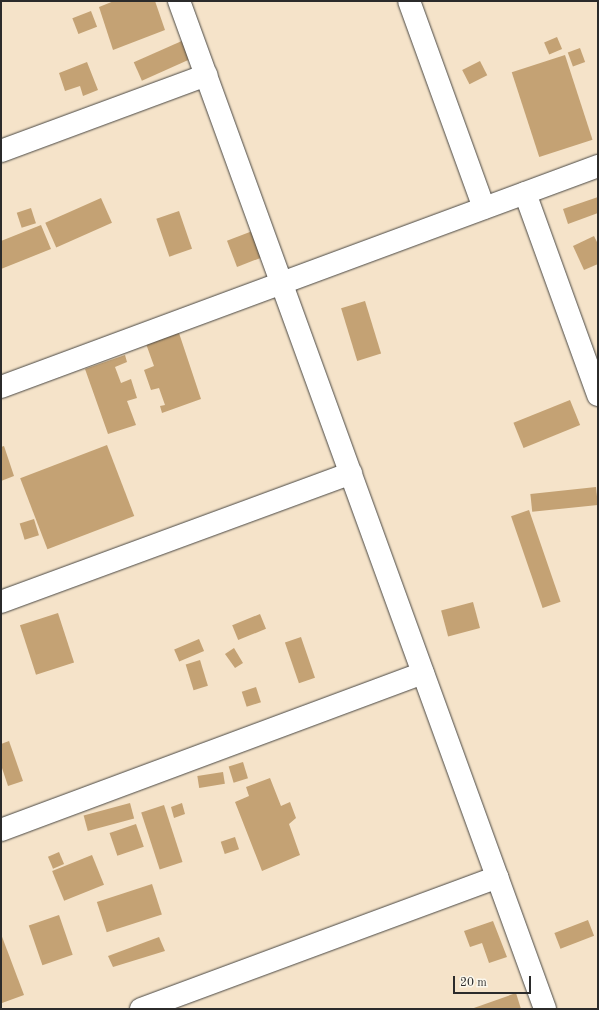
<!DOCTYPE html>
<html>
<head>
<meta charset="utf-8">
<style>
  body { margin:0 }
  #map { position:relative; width:599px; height:1010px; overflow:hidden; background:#f5e3c9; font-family:"Old Standard TT",serif }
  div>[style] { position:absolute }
  .building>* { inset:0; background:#c4a274; transform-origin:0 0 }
  .roads { filter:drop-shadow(0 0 1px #494743) drop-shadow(0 0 1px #494743) }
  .street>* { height:22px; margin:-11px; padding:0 11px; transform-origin:11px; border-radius:11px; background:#fff }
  span { translate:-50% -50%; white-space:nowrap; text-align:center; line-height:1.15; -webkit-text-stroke:3px #fbf7ec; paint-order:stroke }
  .frame { position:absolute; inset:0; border:2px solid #2b2b2b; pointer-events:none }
  .scale { position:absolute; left:453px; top:976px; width:78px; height:18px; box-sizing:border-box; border:2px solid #2b2b2b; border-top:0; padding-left:5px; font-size:12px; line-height:14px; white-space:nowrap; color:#2b2b2b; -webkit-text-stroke:3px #fbf7ec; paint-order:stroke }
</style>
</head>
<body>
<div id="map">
  <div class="building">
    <i style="clip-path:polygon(114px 1px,155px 1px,165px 30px,113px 50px,99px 7px)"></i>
    <i style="left:91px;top:11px;width:17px;height:20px;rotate:69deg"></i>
    <i style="left:557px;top:37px;width:13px;height:14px;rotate:67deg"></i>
    <i style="left:184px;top:40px;width:20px;height:55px;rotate:66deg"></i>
    <i style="left:580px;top:48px;width:15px;height:13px;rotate:70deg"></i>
    <i style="left:565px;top:55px;width:89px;height:56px;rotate:72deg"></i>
    <i style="left:480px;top:61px;width:16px;height:20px;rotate:63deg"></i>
    <i style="clip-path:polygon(87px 62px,98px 90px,83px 96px,80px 86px,65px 91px,59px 73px)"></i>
    <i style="clip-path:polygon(598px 197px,598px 213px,568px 224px,563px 209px)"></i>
    <i style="left:101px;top:198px;width:27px;height:61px;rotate:66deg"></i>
    <i style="left:31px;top:208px;width:16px;height:15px;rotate:72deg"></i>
    <i style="left:179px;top:211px;width:40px;height:24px;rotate:71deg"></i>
    <i style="clip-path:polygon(41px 225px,51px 249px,1px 269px,1px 241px)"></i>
    <i style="left:255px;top:230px;width:28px;height:30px;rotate:69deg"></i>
    <i style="clip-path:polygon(594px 236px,598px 244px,598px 264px,584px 270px,573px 246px)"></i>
    <i style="left:365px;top:301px;width:55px;height:25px;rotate:73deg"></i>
    <i style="clip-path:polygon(178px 330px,201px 399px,162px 413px,160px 406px,165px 405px,159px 388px,151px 390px,144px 370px,154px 366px,145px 341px)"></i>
    <i style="clip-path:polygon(125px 355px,127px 362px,115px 367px,121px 383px,131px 379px,137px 398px,127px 401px,136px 425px,108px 434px,85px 369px)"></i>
    <i style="left:570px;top:400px;width:27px;height:61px;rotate:68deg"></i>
    <i style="left:107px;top:445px;width:76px;height:93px;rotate:69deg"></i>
    <i style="clip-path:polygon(4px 446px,14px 476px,1px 481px,1px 447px)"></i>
    <i style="left:596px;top:487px;width:18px;height:66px;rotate:84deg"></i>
    <i style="left:529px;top:510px;width:97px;height:19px;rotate:71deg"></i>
    <i style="left:34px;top:519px;width:17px;height:15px;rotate:73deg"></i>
    <i style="left:473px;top:602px;width:27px;height:33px;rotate:75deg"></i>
    <i style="left:58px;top:613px;width:52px;height:40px;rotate:72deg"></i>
    <i style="left:260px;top:614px;width:16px;height:30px;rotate:68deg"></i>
    <i style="left:301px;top:637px;width:43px;height:17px;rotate:71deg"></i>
    <i style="left:199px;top:639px;width:13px;height:27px;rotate:67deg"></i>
    <i style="clip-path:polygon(234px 648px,243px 663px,235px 668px,225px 654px)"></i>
    <i style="left:200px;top:660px;width:27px;height:15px;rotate:73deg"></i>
    <i style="left:256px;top:687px;width:16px;height:15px;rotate:72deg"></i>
    <i style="clip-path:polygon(9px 741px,23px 781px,8px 786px,1px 765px,1px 744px)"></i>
    <i style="left:243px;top:762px;width:17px;height:15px;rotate:73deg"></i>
    <i style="left:223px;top:772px;width:12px;height:26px;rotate:81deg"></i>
    <i style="clip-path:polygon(270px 778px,281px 806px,290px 802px,296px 818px,289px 824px,300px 855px,262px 871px,235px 802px,249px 796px,246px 787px)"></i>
    <i style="left:130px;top:803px;width:16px;height:48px;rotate:75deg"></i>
    <i style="clip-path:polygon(182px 803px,185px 814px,174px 818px,171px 807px)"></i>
    <i style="left:164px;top:805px;width:60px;height:24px;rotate:72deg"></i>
    <i style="left:136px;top:824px;width:24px;height:28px;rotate:71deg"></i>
    <i style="left:235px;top:837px;width:13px;height:15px;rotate:72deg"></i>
    <i style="left:59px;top:852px;width:13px;height:12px;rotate:67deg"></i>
    <i style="left:92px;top:855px;width:32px;height:43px;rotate:68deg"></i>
    <i style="left:152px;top:884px;width:32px;height:58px;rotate:72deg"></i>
    <i style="left:59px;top:915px;width:42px;height:32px;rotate:71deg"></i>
    <i style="left:588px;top:920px;width:17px;height:36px;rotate:69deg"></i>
    <i style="clip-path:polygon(493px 921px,507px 957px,489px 963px,482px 943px,470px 947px,464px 931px)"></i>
    <i style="clip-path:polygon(1px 934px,24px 995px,2px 1003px,1px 1001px)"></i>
    <i style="clip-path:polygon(159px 937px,165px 951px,113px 967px,108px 956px)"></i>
    <i style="clip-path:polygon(516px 993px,521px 1009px,471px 1009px)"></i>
  </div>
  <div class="roads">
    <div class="street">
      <i style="left:179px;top:1px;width:1072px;rotate:70.04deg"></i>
      <i style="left:409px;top:1px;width:220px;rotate:70.1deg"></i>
      <i style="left:1px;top:151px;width:219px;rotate:-20.3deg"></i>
      <i style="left:525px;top:193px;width:215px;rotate:70.1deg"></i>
      <i style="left:1px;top:387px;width:637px;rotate:-20.31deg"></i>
      <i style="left:1px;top:602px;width:373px;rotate:-20.2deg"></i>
      <i style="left:1px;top:830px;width:450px;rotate:-20.4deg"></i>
      <i style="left:141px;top:1009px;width:380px;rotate:-20.3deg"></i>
    </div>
  </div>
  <div class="frame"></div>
  <div class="scale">20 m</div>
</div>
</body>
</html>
